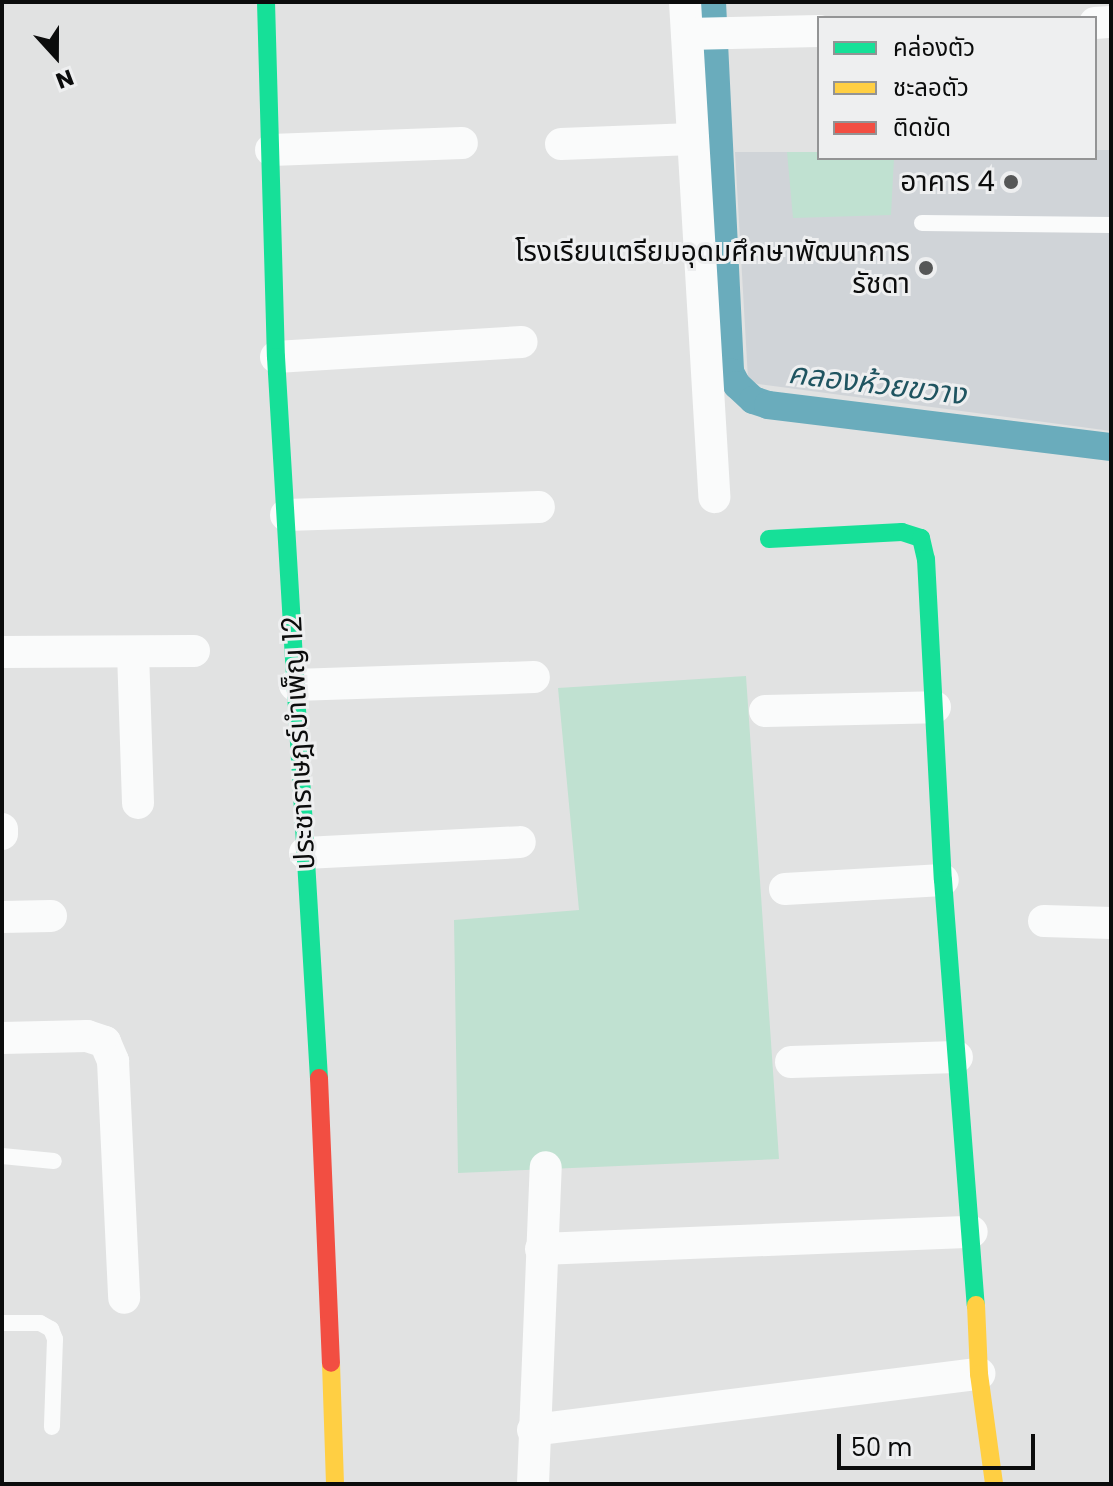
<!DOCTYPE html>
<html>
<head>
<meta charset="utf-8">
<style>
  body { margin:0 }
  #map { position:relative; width:1113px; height:1486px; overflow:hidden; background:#e1e2e2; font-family:Poppins,"Noto Sans Thai",sans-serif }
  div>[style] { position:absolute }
  .built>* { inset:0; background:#d0d4d8 }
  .green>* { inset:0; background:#c0e1d1 }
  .canal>* { height:28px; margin:-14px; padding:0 14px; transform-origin:14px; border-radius:14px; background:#6aacbc }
  .lane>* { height:16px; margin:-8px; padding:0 8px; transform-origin:8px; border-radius:8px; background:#fafbfb }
  .street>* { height:32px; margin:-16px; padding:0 16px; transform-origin:16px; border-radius:16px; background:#fafbfb }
  .fast>* { height:18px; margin:-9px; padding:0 9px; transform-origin:9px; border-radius:9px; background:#16e098 }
  .slow>* { height:18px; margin:-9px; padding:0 9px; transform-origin:9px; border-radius:9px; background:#ffcf43 }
  .jam>* { height:18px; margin:-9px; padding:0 9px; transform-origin:9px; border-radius:9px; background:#f24e42 }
  .dots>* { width:22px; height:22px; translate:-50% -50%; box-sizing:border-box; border:4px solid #eeeff0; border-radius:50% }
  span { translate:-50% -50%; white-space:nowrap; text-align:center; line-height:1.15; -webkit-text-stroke:6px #eeeff0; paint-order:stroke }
  .poi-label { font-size:28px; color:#0b0c0c }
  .right { translate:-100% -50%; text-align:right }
  .street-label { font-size:28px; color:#0b0c0c }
  .water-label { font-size:30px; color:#1f5460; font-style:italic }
  .frame { position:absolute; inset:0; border:4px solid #0b0c0c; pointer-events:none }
  .legend { position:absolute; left:817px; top:16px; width:280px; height:144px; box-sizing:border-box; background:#eeeff0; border:2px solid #939495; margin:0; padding:10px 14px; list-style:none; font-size:24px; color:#0b0c0c }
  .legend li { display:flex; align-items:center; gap:16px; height:40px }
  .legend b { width:40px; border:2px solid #939495 }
  .north { position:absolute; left:16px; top:16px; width:80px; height:80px; -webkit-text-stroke:6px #eeeff0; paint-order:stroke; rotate:159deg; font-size:22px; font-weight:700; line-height:32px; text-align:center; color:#0b0c0c }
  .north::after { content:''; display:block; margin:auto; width:28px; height:36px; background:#0b0c0c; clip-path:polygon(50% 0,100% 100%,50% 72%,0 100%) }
  .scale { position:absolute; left:837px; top:1434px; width:198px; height:36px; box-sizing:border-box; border:4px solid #0b0c0c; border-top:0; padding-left:10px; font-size:24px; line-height:28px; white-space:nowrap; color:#0b0c0c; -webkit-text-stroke:6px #eeeff0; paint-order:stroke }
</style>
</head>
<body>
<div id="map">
  <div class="built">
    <i style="clip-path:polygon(1095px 150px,1111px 150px,1111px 431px,758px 384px,748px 379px,735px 152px,819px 152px,819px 158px,1095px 158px)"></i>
  </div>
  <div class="green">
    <i style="clip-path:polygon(787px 152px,819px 152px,819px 158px,894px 158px,891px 215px,793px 218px)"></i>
    <i style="clip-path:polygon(746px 676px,779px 1159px,458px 1173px,454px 920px,579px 910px,558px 688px)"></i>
  </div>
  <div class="canal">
    <i style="left:712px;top:2px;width:370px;rotate:87.2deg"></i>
    <i style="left:730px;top:372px;width:15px;rotate:62deg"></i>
    <i style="left:737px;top:385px;width:22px;rotate:43deg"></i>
    <i style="left:753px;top:400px;width:16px;rotate:18deg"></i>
    <i style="left:768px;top:405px;width:346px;rotate:7deg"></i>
  </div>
  <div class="lane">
    <i style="left:922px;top:223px;width:189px;rotate:0.6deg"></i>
    <i style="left:2px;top:1156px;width:52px;rotate:5.5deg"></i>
    <i style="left:2px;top:1323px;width:38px"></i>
    <i style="left:40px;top:1323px;width:13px;rotate:29deg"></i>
    <i style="left:51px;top:1329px;width:11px;rotate:68deg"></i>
    <i style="left:55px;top:1339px;width:88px;rotate:92deg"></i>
  </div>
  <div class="street">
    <i style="left:685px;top:2px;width:496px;rotate:86.6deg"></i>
    <i style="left:1095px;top:23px;width:16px;rotate:-4deg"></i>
    <i style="left:687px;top:34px;width:132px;rotate:-1.3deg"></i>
    <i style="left:561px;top:144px;width:132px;rotate:-2.2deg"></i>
    <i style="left:271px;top:150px;width:191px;rotate:-2.1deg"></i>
    <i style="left:276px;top:357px;width:246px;rotate:-3.5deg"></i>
    <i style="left:286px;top:515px;width:253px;rotate:-1.8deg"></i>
    <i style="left:2px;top:652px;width:192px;rotate:-0.3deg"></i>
    <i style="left:133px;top:652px;width:151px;rotate:88.1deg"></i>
    <i style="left:295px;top:685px;width:239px;rotate:-1.9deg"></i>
    <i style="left:765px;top:711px;width:170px;rotate:-1.3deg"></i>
    <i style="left:2px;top:829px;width:5px;rotate:90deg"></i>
    <i style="left:305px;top:853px;width:215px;rotate:-2.9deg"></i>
    <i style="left:785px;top:889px;width:158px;rotate:-3.3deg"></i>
    <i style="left:2px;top:917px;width:49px;rotate:-1.2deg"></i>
    <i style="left:1044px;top:921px;width:67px;rotate:1.7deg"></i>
    <i style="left:2px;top:1038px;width:85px;rotate:-1.3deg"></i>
    <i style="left:87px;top:1036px;width:19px;rotate:18deg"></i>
    <i style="left:105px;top:1042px;width:21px;rotate:67deg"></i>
    <i style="left:113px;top:1061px;width:237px;rotate:87.3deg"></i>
    <i style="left:791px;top:1062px;width:166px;rotate:-1.7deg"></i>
    <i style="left:541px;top:1249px;width:431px;rotate:-2.3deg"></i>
    <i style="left:533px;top:1430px;width:450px;rotate:-7.2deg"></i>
    <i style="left:533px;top:1484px;width:317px;rotate:-87.7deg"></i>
  </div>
  <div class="fast">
    <i style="left:266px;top:2px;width:355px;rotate:88.4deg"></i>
    <i style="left:276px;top:357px;width:722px;rotate:86.59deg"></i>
    <i style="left:769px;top:539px;width:133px;rotate:-3deg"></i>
    <i style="left:902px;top:532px;width:20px;rotate:18deg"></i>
    <i style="left:921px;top:538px;width:22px;rotate:77deg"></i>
    <i style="left:926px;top:559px;width:321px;rotate:87deg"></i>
    <i style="left:943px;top:880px;width:426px;rotate:85.6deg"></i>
  </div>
  <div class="slow">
    <i style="left:976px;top:1305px;width:69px;rotate:87.5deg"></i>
    <i style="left:979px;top:1374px;width:111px;rotate:82.2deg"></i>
    <i style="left:331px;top:1363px;width:121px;rotate:88.1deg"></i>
  </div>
  <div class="jam">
    <i style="left:319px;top:1078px;width:285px;rotate:87.6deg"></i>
  </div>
  <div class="dots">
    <i style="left:1011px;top:182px;background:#565757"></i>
    <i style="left:926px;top:268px;background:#565757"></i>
  </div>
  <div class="poi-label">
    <span class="right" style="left:995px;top:182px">อาคาร 4</span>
    <span class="right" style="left:910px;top:268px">โรงเรียนเตรียมอุดมศึกษาพัฒนาการ<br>รัชดา</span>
  </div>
  <div class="street-label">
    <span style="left:299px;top:743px;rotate:-93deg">ประชาราษฎร์บำเพ็ญ 12</span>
  </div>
  <div class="water-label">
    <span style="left:877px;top:384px;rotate:7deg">คลองห้วยขวาง</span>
  </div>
  <div class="frame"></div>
  <ul class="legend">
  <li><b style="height:10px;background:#16e098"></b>คล่องตัว</li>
  <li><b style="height:10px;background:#ffcf43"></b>ชะลอตัว</li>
  <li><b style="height:10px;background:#f24e42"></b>ติดขัด</li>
  </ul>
  <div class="north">N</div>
  <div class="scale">50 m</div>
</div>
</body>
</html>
